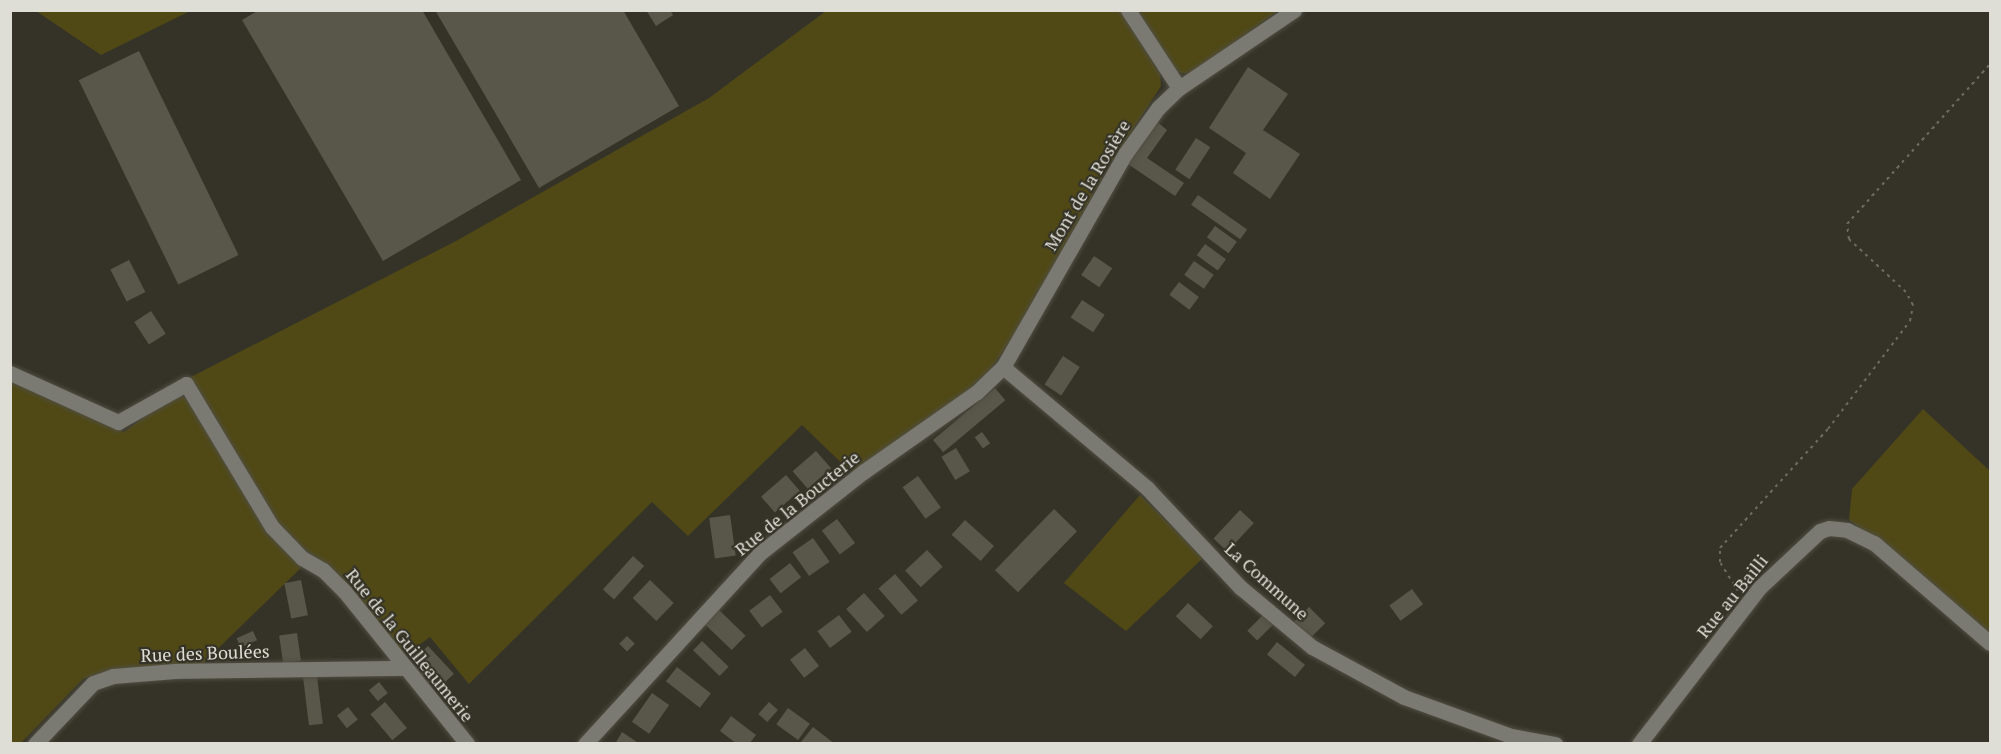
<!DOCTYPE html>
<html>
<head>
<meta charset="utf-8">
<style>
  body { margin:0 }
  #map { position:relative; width:2001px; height:754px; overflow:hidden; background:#353327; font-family:"PT Serif",serif }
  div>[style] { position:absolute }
  .green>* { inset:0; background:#504916 }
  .building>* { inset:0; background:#59574a; transform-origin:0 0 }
  .path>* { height:2px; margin-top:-1px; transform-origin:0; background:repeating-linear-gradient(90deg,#6d6b60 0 3px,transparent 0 7.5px) }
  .roads { filter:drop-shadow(0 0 2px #504e43) drop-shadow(0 0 2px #504e43) }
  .minor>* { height:15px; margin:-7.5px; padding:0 7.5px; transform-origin:7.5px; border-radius:7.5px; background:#7a7a73 }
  span { translate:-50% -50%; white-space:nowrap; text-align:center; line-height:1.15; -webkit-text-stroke:4.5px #353327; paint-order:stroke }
  .street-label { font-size:18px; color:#dfded6 }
  .frame { position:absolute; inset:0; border:12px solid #dfded6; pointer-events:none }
</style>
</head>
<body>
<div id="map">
  <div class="green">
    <i style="clip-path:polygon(36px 11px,190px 11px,101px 55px)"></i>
    <i style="clip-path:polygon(826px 11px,1121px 11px,1160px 74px,1161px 86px,1107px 169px,1015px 335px,990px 370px,961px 397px,852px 473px,802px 425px,688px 536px,652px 502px,469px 684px,430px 637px,401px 658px,312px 555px,286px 534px,272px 518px,189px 378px,456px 241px,709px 98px)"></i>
    <i style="clip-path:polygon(1138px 11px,1278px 11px,1189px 74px,1176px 72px)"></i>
    <i style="clip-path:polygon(11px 379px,124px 432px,176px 394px,190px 400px,305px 564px,202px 664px,105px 671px,83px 679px,21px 743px,11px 744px)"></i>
    <i style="clip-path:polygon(1923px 409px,1990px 471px,1990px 639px,1908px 562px,1849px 520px,1852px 489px)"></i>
    <i style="clip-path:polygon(1140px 495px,1203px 558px,1126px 631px,1064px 583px)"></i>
  </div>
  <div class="building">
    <i style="clip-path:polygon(259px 10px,422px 10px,521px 180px,383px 261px,242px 20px)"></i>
    <i style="clip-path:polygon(435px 10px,623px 10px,679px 106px,539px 188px)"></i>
    <i style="clip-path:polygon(646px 10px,670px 10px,673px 15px,656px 26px)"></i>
    <i style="left:139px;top:51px;width:227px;height:67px;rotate:64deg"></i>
    <i style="clip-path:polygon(1248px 67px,1288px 94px,1263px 130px,1300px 154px,1270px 199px,1233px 173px,1246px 153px,1209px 128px)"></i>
    <i style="clip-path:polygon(1155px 120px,1167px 130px,1147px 158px,1184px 183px,1175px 196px,1125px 162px)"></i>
    <i style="left:1196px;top:138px;width:17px;height:38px;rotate:33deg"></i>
    <i style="left:1198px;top:195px;width:60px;height:12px;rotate:35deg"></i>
    <i style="left:1215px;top:226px;width:27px;height:14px;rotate:36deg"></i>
    <i style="left:1205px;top:244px;width:26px;height:14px;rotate:36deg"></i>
    <i style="left:1094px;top:256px;width:22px;height:23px;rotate:34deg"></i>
    <i style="left:129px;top:260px;width:36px;height:21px;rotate:63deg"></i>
    <i style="left:1194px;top:261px;width:24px;height:17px;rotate:35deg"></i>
    <i style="left:1179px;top:282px;width:25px;height:16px;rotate:37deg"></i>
    <i style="left:1082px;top:300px;width:27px;height:21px;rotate:33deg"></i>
    <i style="left:151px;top:311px;width:27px;height:20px;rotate:57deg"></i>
    <i style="left:1063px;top:356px;width:20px;height:34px;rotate:33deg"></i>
    <i style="left:995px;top:388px;width:16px;height:81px;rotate:50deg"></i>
    <i style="left:982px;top:432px;width:14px;height:9px;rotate:54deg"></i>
    <i style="left:956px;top:448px;width:27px;height:17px;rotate:59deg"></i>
    <i style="left:816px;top:451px;width:23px;height:31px;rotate:49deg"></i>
    <i style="left:786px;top:475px;width:21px;height:33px;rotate:49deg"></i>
    <i style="left:918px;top:476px;width:39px;height:19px;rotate:54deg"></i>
    <i style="left:1054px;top:509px;width:32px;height:85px;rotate:44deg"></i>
    <i style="left:1240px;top:510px;width:19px;height:39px;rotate:43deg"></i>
    <i style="left:730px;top:515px;width:41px;height:21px;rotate:82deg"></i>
    <i style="left:837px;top:519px;width:30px;height:19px;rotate:53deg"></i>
    <i style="left:965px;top:520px;width:39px;height:20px;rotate:42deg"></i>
    <i style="left:813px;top:538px;width:29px;height:25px;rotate:55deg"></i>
    <i style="left:927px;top:550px;width:23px;height:30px;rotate:47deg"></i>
    <i style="left:633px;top:556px;width:15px;height:45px;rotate:42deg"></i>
    <i style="left:790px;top:563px;width:18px;height:26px;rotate:52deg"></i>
    <i style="left:895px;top:574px;width:35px;height:22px;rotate:49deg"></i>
    <i style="left:301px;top:580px;width:36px;height:17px;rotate:79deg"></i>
    <i style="left:650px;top:580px;width:33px;height:25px;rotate:44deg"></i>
    <i style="left:1412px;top:589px;width:19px;height:28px;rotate:54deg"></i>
    <i style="left:864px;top:593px;width:31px;height:24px;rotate:48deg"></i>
    <i style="left:770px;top:595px;width:21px;height:26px;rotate:53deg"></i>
    <i style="left:1188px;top:603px;width:34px;height:18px;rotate:43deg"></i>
    <i style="left:1309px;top:607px;width:23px;height:21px;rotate:45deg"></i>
    <i style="left:719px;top:610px;width:37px;height:20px;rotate:44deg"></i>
    <i style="left:1265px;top:613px;width:14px;height:25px;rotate:45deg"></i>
    <i style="left:839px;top:615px;width:21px;height:27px;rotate:53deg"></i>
    <i style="left:253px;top:631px;width:10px;height:18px;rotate:66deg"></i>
    <i style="left:297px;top:633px;width:28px;height:18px;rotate:82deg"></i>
    <i style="left:627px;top:636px;width:11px;height:11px;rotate:45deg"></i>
    <i style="left:702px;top:641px;width:37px;height:13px;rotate:44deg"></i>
    <i style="left:1277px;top:642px;width:36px;height:16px;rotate:39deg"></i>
    <i style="left:428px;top:646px;width:38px;height:24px;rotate:47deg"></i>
    <i style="left:805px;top:648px;width:23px;height:19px;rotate:52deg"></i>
    <i style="left:677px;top:667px;width:43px;height:18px;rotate:38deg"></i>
    <i style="left:317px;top:676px;width:48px;height:14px;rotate:83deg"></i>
    <i style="left:379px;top:682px;width:14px;height:13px;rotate:51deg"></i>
    <i style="left:652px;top:693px;width:21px;height:35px;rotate:35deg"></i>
    <i style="left:385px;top:702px;width:34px;height:19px;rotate:50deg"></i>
    <i style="left:769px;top:702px;width:12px;height:16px;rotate:42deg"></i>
    <i style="left:348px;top:707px;width:16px;height:14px;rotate:52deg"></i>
    <i style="left:788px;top:708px;width:27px;height:20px;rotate:36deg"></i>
    <i style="clip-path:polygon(731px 716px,756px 735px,749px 744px,737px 744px,720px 731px)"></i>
    <i style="clip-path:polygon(813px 727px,835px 744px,801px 742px)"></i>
    <i style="clip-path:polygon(622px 732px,640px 744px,615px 744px)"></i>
  </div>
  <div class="path">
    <i style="left:1738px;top:591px;width:34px;rotate:-122deg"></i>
    <i style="left:1720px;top:562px;width:14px;rotate:-90deg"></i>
    <i style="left:1720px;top:548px;width:161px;rotate:-47.8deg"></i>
    <i style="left:1828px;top:429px;width:136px;rotate:-52.8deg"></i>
    <i style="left:1910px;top:321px;width:16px;rotate:-79deg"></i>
    <i style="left:1913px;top:305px;width:15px;rotate:-118deg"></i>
    <i style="left:1906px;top:292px;width:78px;rotate:-137.1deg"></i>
    <i style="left:1849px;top:239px;width:15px;rotate:-98deg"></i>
    <i style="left:1847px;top:224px;width:215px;rotate:-48.2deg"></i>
  </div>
  <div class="roads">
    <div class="minor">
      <i style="left:1128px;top:10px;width:93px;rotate:56.8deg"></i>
      <i style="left:1003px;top:367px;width:188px;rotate:40deg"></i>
      <i style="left:1147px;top:488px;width:136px;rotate:46.8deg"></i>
      <i style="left:1240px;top:587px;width:94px;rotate:39.8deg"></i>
      <i style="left:1312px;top:647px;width:105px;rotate:28.5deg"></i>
      <i style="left:1404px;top:697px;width:114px;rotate:20deg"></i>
      <i style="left:1511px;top:736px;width:45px;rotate:10.3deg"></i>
      <i style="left:10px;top:373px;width:119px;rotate:24.4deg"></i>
      <i style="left:118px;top:422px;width:78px;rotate:-29.2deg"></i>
      <i style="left:186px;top:384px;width:167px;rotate:59deg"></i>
      <i style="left:272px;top:527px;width:43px;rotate:45.9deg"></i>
      <i style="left:302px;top:558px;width:24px;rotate:30deg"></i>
      <i style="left:323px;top:570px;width:31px;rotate:45deg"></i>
      <i style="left:345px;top:592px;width:195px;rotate:51.2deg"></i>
      <i style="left:35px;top:744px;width:84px;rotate:-46.4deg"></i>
      <i style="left:93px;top:683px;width:21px;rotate:-19deg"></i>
      <i style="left:113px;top:676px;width:62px;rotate:-4.6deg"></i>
      <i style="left:175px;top:671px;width:228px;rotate:-0.8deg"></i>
      <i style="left:585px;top:744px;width:259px;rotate:-47.5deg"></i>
      <i style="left:760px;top:553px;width:131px;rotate:-38.2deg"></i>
      <i style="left:863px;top:472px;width:139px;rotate:-35.1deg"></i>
      <i style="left:977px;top:392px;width:36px;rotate:-44deg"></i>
      <i style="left:1003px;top:367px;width:245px;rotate:-60.2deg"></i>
      <i style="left:1125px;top:154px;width:57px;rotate:-54.3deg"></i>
      <i style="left:1158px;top:108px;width:29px;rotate:-44deg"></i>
      <i style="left:1179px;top:88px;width:139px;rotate:-34.1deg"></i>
      <i style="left:1639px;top:744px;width:197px;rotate:-52.4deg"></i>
      <i style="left:1759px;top:588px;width:83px;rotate:-43.1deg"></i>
      <i style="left:1820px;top:531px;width:9px;rotate:-18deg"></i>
      <i style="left:1829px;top:528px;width:18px;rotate:6deg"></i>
      <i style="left:1847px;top:530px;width:30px;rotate:26deg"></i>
      <i style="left:1874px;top:543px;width:153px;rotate:40.8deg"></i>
    </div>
  </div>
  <div class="street-label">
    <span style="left:1087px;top:185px;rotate:-59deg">Mont de la Rosière</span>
    <span style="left:797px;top:503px;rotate:-39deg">Rue de la Boucterie</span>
    <span style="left:1267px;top:581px;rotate:42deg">La Commune</span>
    <span style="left:1732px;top:596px;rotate:-51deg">Rue au Bailli</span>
    <span style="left:410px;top:645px;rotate:51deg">Rue de la Guilleaumerie</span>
    <span style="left:205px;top:653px;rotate:-2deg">Rue des Boulées</span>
  </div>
  <div class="frame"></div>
</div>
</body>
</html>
